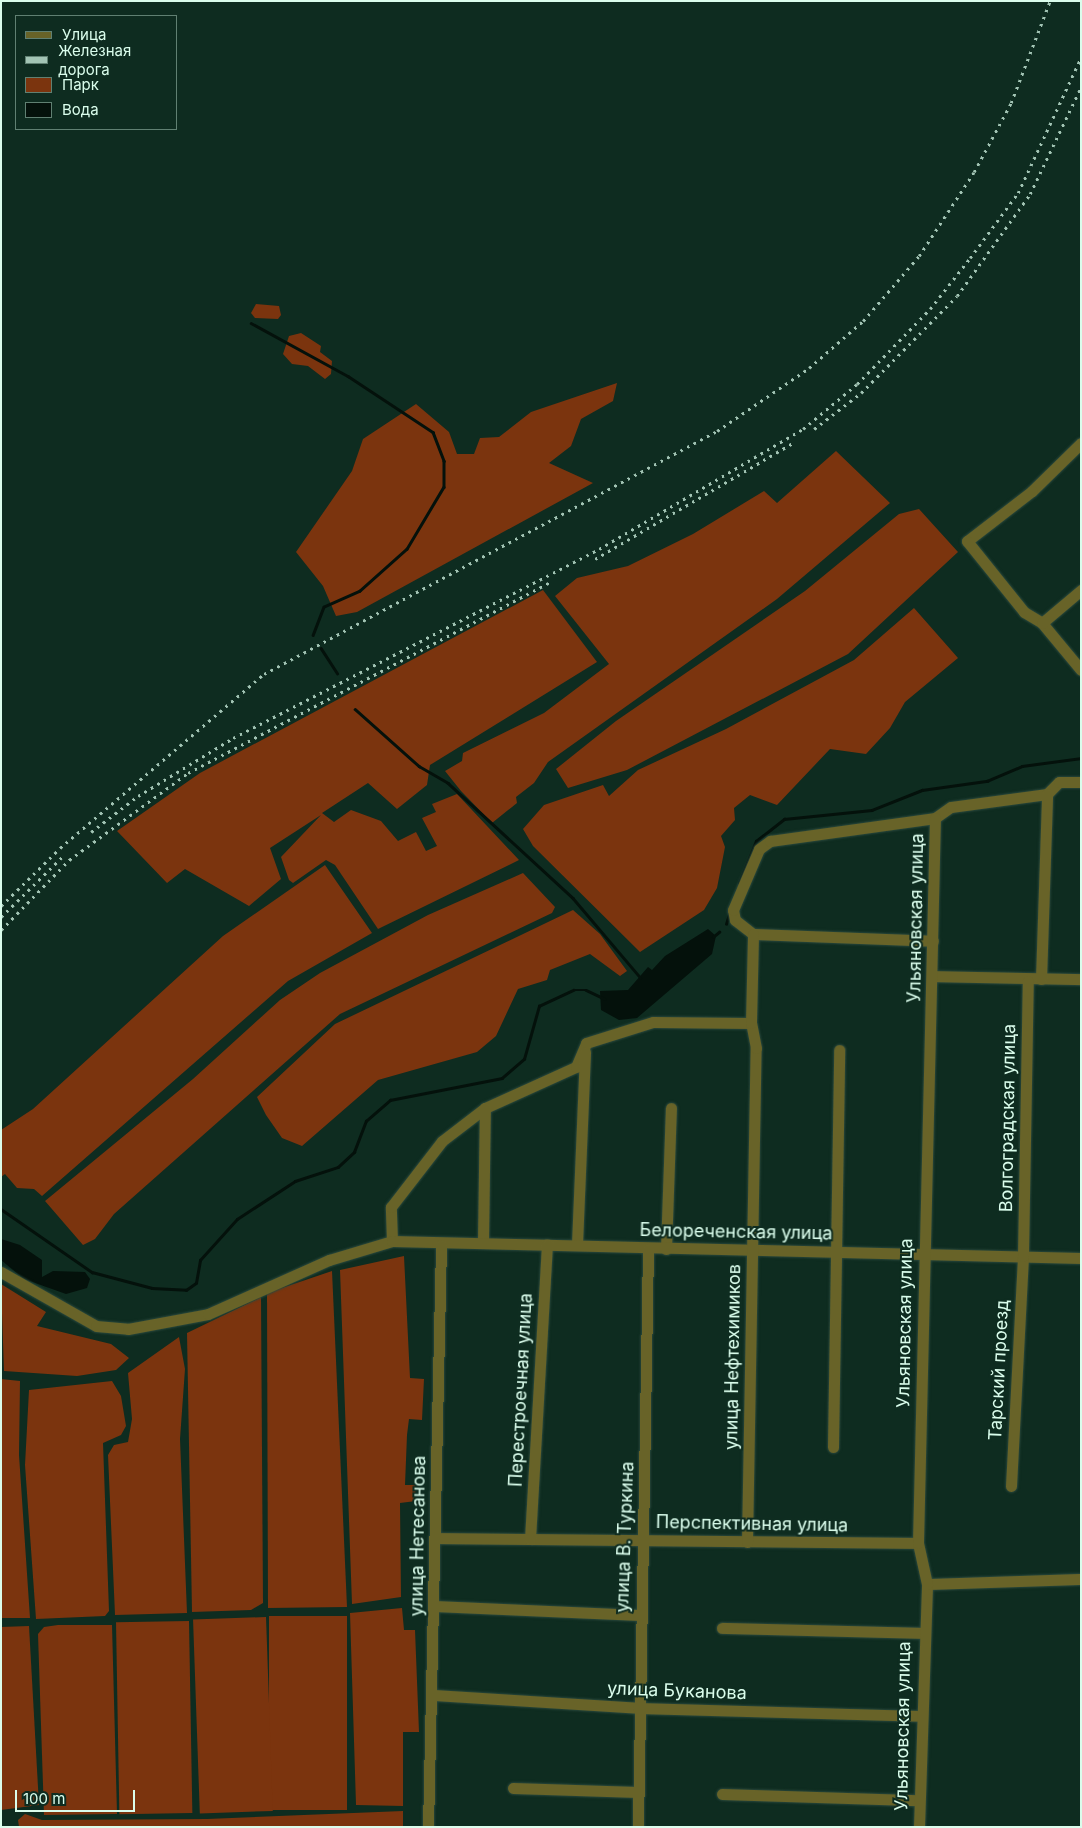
<!DOCTYPE html>
<html>
<head>
<meta charset="utf-8">
<style>
  body { margin:0 }
  #map { position:relative; width:1082px; height:1828px; overflow:hidden; background:#0e2c20; font-family:Inter,sans-serif }
  div>[style] { position:absolute }
  .green>* { inset:0; background:#7b340e; transform-origin:0 0 }
  .water>* { inset:0; background:#04110b }
  .stream>* { height:2.5px; margin:-1.25px; padding:0 1.25px; transform-origin:1.25px; border-radius:1.25px; background:#04110b }
  .roads { filter:drop-shadow(0 0 1px #2b493d) drop-shadow(0 0 1px #2b493d) }
  .minor>* { height:11px; margin:-5.5px; padding:0 5.5px; transform-origin:5.5px; border-radius:5.5px; background:#686328 }
  .rail>* { height:2.5px; margin-top:-1.25px; transform-origin:0; background:repeating-linear-gradient(90deg,#a2c4b4 0 2.5px,transparent 0 7.5px) }
  span { translate:-50% -50%; white-space:nowrap; text-align:center; line-height:1.15; -webkit-text-stroke:4px #0e2c20; paint-order:stroke }
  .street-label { font-size:18px; color:#dafdec }
  .frame { position:absolute; inset:0; border:2px solid #dafdec; pointer-events:none }
  .legend { position:absolute; left:15px; top:15px; width:162px; height:115px; box-sizing:border-box; background:#0e2c20; border:1px solid #608072; margin:0; padding:6px 9px; list-style:none; font-size:15px; color:#dafdec }
  .legend li { display:flex; align-items:center; gap:10px; height:25px }
  .legend b { width:25px; border:1px solid #608072 }
  .scale { position:absolute; left:15px; top:1790px; width:120px; height:22px; box-sizing:border-box; border:2px solid #dafdec; border-top:0; padding-left:6px; font-size:15px; line-height:18px; white-space:nowrap; color:#dafdec; -webkit-text-stroke:4px #0e2c20; paint-order:stroke }
</style>
</head>
<body>
<div id="map">
  <div class="green">
    <i style="clip-path:polygon(256px 304px,279px 306px,281px 315px,278px 319px,255px 318px,251px 313px)"></i>
    <i style="clip-path:polygon(301px 333px,321px 346px,320px 352px,332px 361px,331px 374px,325px 379px,308px 366px,292px 364px,283px 354px,289px 336px)"></i>
    <i style="clip-path:polygon(617px 383px,613px 401px,581px 419px,571px 446px,549px 463px,593px 483px,357px 612px,336px 616px,323px 586px,296px 552px,352px 471px,363px 439px,416px 404px,449px 432px,457px 454px,474px 454px,480px 438px,499px 437px,531px 412px)"></i>
    <i style="clip-path:polygon(836px 451px,890px 503px,777px 599px,548px 762px,534px 783px,516px 797px,517px 803px,492px 823px,461px 791px,445px 771px,462px 761px,463px 753px,544px 713px,609px 664px,555px 596px,577px 578px,628px 566px,693px 534px,764px 491px,777px 503px)"></i>
    <i style="clip-path:polygon(919px 509px,958px 552px,848px 654px,627px 770px,568px 788px,556px 769px,616px 721px,805px 591px,899px 514px)"></i>
    <i style="clip-path:polygon(543px 590px,597px 662px,430px 765px,427px 785px,397px 809px,368px 783px,322px 813px,334px 822px,351px 810px,381px 821px,398px 841px,416px 832px,426px 851px,437px 846px,422px 818px,436px 812px,432px 804px,457px 794px,519px 860px,378px 929px,335px 865px,326px 860px,293px 883px,289px 880px,281px 857px,321px 815px,270px 848px,281px 879px,249px 906px,185px 869px,167px 883px,117px 831px,200px 773px)"></i>
    <i style="clip-path:polygon(914px 608px,958px 658px,905px 702px,890px 728px,866px 754px,830px 749px,777px 805px,750px 795px,734px 808px,735px 820px,721px 836px,725px 847px,717px 888px,704px 910px,640px 952px,533px 846px,523px 829px,544px 805px,603px 785px,609px 796px,638px 770px,726px 729px,854px 660px)"></i>
    <i style="clip-path:polygon(325px 865px,372px 933px,288px 981px,42px 1196px,34px 1189px,17px 1188px,5px 1174px,1px 1177px,1px 1130px,33px 1109px,223px 936px)"></i>
    <i style="clip-path:polygon(523px 873px,555px 907px,552px 913px,340px 1014px,114px 1214px,95px 1239px,83px 1245px,45px 1201px,193px 1079px,280px 1000px,320px 973px,428px 915px)"></i>
    <i style="clip-path:polygon(573px 910px,600px 934px,627px 971px,620px 976px,590px 954px,550px 970px,547px 980px,518px 989px,496px 1036px,477px 1052px,378px 1080px,302px 1146px,282px 1138px,266px 1115px,257px 1097px,335px 1024px)"></i>
    <i style="clip-path:polygon(404px 1256px,410px 1378px,424px 1379px,422px 1420px,409px 1419px,407px 1435px,405px 1485px,415px 1485px,416px 1501px,400px 1503px,401px 1597px,352px 1604px,340px 1270px)"></i>
    <i style="clip-path:polygon(332px 1271px,347px 1607px,268px 1608px,267px 1293px)"></i>
    <i style="clip-path:polygon(1px 1284px,46px 1312px,37px 1326px,111px 1344px,129px 1358px,116px 1370px,77px 1376px,4px 1371px)"></i>
    <i style="clip-path:polygon(261px 1297px,263px 1603px,251px 1610px,192px 1612px,187px 1333px)"></i>
    <i style="clip-path:polygon(179px 1337px,185px 1369px,180px 1439px,187px 1613px,115px 1615px,108px 1455px,114px 1445px,128px 1442px,132px 1419px,128px 1373px)"></i>
    <i style="clip-path:polygon(1px 1379px,20px 1381px,19px 1455px,30px 1618px,1px 1618px)"></i>
    <i style="clip-path:polygon(112px 1381px,121px 1396px,126px 1426px,121px 1435px,103px 1443px,109px 1611px,105px 1616px,36px 1619px,25px 1465px,29px 1390px)"></i>
    <i style="clip-path:polygon(402px 1608px,404px 1630px,415px 1630px,419px 1732px,403px 1732px,403px 1806px,356px 1805px,350px 1613px)"></i>
    <i style="left:269px;top:1616px;width:78px;height:194px"></i>
    <i style="left:266px;top:1617px;width:194px;height:73px;rotate:88deg"></i>
    <i style="left:189px;top:1621px;width:192px;height:73px;rotate:89deg"></i>
    <i style="clip-path:polygon(58px 1625px,112px 1625px,117px 1814px,44px 1815px,38px 1634px,44px 1627px)"></i>
    <i style="clip-path:polygon(29px 1626px,39px 1805px,1px 1810px,1px 1627px)"></i>
    <i style="clip-path:polygon(403px 1811px,403px 1827px,19px 1827px,18px 1820px,25px 1814px,42px 1820px,207px 1819px)"></i>
  </div>
  <div class="water">
    <i style="clip-path:polygon(708px 929px,716px 936px,712px 954px,637px 1018px,619px 1020px,601px 1010px,600px 991px,628px 990px,648px 967px,652px 970px,665px 956px)"></i>
    <i style="clip-path:polygon(1px 1239px,20px 1245px,42px 1260px,42px 1277px,53px 1271px,85px 1272px,90px 1279px,87px 1288px,66px 1294px,24px 1279px,1px 1260px)"></i>
  </div>
  <div class="stream">
    <i style="left:251px;top:323px;width:111px;rotate:28.7deg"></i>
    <i style="left:348px;top:376px;width:102px;rotate:33.4deg"></i>
    <i style="left:433px;top:432px;width:31px;rotate:69deg"></i>
    <i style="left:444px;top:461px;width:26px;rotate:90deg"></i>
    <i style="left:444px;top:487px;width:72px;rotate:120.8deg"></i>
    <i style="left:407px;top:549px;width:63px;rotate:138.2deg"></i>
    <i style="left:360px;top:591px;width:39px;rotate:156deg"></i>
    <i style="left:324px;top:607px;width:30px;rotate:111deg"></i>
    <i style="left:321px;top:648px;width:30px;rotate:57deg"></i>
    <i style="left:355px;top:709px;width:86px;rotate:41.7deg"></i>
    <i style="left:419px;top:766px;width:34px;rotate:30deg"></i>
    <i style="left:448px;top:783px;width:170px;rotate:42.6deg"></i>
    <i style="left:573px;top:898px;width:104px;rotate:49.7deg"></i>
    <i style="left:739px;top:883px;width:45px;rotate:-68deg"></i>
    <i style="left:756px;top:841px;width:36px;rotate:-38deg"></i>
    <i style="left:784px;top:819px;width:88px;rotate:-5.8deg"></i>
    <i style="left:872px;top:810px;width:54px;rotate:-21.8deg"></i>
    <i style="left:922px;top:790px;width:66px;rotate:-7.9deg"></i>
    <i style="left:987px;top:781px;width:38px;rotate:-23deg"></i>
    <i style="left:1022px;top:766px;width:60px;rotate:-7.7deg"></i>
    <i style="left:726px;top:924px;width:10px;rotate:-73deg"></i>
    <i style="left:713px;top:937px;width:8px;rotate:-40deg"></i>
    <i style="left:1px;top:1209px;width:111px;rotate:34.7deg"></i>
    <i style="left:92px;top:1272px;width:62px;rotate:14.9deg"></i>
    <i style="left:152px;top:1288px;width:34px;rotate:3deg"></i>
    <i style="left:186px;top:1290px;width:12px;rotate:-35deg"></i>
    <i style="left:196px;top:1283px;width:23px;rotate:-80deg"></i>
    <i style="left:200px;top:1260px;width:55px;rotate:-47.9deg"></i>
    <i style="left:237px;top:1219px;width:69px;rotate:-33.2deg"></i>
    <i style="left:295px;top:1181px;width:45px;rotate:-18deg"></i>
    <i style="left:338px;top:1167px;width:22px;rotate:-43deg"></i>
    <i style="left:354px;top:1152px;width:33px;rotate:-69deg"></i>
    <i style="left:366px;top:1121px;width:32px;rotate:-41deg"></i>
    <i style="left:390px;top:1100px;width:114px;rotate:-11.1deg"></i>
    <i style="left:502px;top:1078px;width:29px;rotate:-41deg"></i>
    <i style="left:524px;top:1059px;width:55px;rotate:-74.2deg"></i>
    <i style="left:539px;top:1006px;width:38px;rotate:-25deg"></i>
    <i style="left:574px;top:990px;width:12px"></i>
    <i style="left:586px;top:990px;width:21px;rotate:25deg"></i>
  </div>
  <div class="roads">
    <div class="minor">
      <i style="left:1081px;top:443px;width:69px;rotate:135.6deg"></i>
      <i style="left:1032px;top:491px;width:82px;rotate:142.4deg"></i>
      <i style="left:967px;top:541px;width:91px;rotate:51.2deg"></i>
      <i style="left:1024px;top:612px;width:21px;rotate:31deg"></i>
      <i style="left:1042px;top:623px;width:61px;rotate:50.3deg"></i>
      <i style="left:1042px;top:623px;width:51px;rotate:-40.2deg"></i>
      <i style="left:753px;top:934px;width:23px;rotate:-142deg"></i>
      <i style="left:735px;top:920px;width:10px;rotate:-101deg"></i>
      <i style="left:733px;top:910px;width:66px;rotate:-66.9deg"></i>
      <i style="left:759px;top:849px;width:14px;rotate:-36deg"></i>
      <i style="left:770px;top:841px;width:167px;rotate:-7.9deg"></i>
      <i style="left:935px;top:818px;width:19px;rotate:-35deg"></i>
      <i style="left:951px;top:807px;width:97px;rotate:-7.7deg"></i>
      <i style="left:1047px;top:794px;width:17px;rotate:-45deg"></i>
      <i style="left:1059px;top:782px;width:22px"></i>
      <i style="left:753px;top:934px;width:180px;rotate:2.2deg"></i>
      <i style="left:933px;top:976px;width:148px;rotate:1.2deg"></i>
      <i style="left:1041px;top:979px;width:185px;rotate:-88.1deg"></i>
      <i style="left:392px;top:1241px;width:34px;rotate:-92deg"></i>
      <i style="left:391px;top:1207px;width:83px;rotate:-52.3deg"></i>
      <i style="left:442px;top:1141px;width:54px;rotate:-37.5deg"></i>
      <i style="left:485px;top:1108px;width:100px;rotate:-24.3deg"></i>
      <i style="left:576px;top:1067px;width:26px;rotate:-67deg"></i>
      <i style="left:586px;top:1043px;width:70px;rotate:-17.4deg"></i>
      <i style="left:653px;top:1022px;width:98px;rotate:0.6deg"></i>
      <i style="left:483px;top:1243px;width:135px;rotate:-89.2deg"></i>
      <i style="left:577px;top:1244px;width:192px;rotate:-87.6deg"></i>
      <i style="left:666px;top:1249px;width:141px;rotate:-88deg"></i>
      <i style="left:1px;top:1272px;width:109px;rotate:29.6deg"></i>
      <i style="left:96px;top:1326px;width:32px;rotate:5deg"></i>
      <i style="left:128px;top:1329px;width:81px;rotate:-10.6deg"></i>
      <i style="left:208px;top:1314px;width:133px;rotate:-24.1deg"></i>
      <i style="left:329px;top:1260px;width:66px;rotate:-16.8deg"></i>
      <i style="left:392px;top:1241px;width:689px;rotate:1.41deg"></i>
      <i style="left:833px;top:1447px;width:397px;rotate:-89.1deg"></i>
      <i style="left:1011px;top:1486px;width:230px;rotate:-87deg"></i>
      <i style="left:1023px;top:1256px;width:275px;rotate:-89deg"></i>
      <i style="left:435px;top:1538px;width:483px;rotate:0.6deg"></i>
      <i style="left:530px;top:1539px;width:295px;rotate:-86.7deg"></i>
      <i style="left:747px;top:1542px;width:494px;rotate:-89deg"></i>
      <i style="left:756px;top:1048px;width:25px;rotate:-101deg"></i>
      <i style="left:751px;top:1023px;width:89px;rotate:-88.7deg"></i>
      <i style="left:927px;top:1584px;width:154px;rotate:-1.9deg"></i>
      <i style="left:434px;top:1606px;width:206px;rotate:2.5deg"></i>
      <i style="left:722px;top:1628px;width:200px;rotate:1.4deg"></i>
      <i style="left:434px;top:1695px;width:204px;rotate:3.6deg"></i>
      <i style="left:638px;top:1708px;width:282px;rotate:1.6deg"></i>
      <i style="left:513px;top:1788px;width:125px;rotate:1.8deg"></i>
      <i style="left:722px;top:1794px;width:196px;rotate:1.8deg"></i>
      <i style="left:428px;top:1827px;width:582px;rotate:-88.72deg"></i>
      <i style="left:638px;top:1827px;width:578px;rotate:-89.01deg"></i>
      <i style="left:919px;top:1827px;width:243px;rotate:-88.1deg"></i>
      <i style="left:927px;top:1584px;width:42px;rotate:-102.4deg"></i>
      <i style="left:918px;top:1543px;width:725px;rotate:-88.66deg"></i>
    </div>
  </div>
  <div class="rail">
    <i style="left:814px;top:429px;width:59px;rotate:-37.5deg"></i>
    <i style="left:861px;top:393px;width:136px;rotate:-45.3deg"></i>
    <i style="left:957px;top:296px;width:125px;rotate:-54.4deg"></i>
    <i style="left:1030px;top:194px;width:119px;rotate:-64.5deg"></i>
    <i style="left:595px;top:559px;width:229px;rotate:-30.4deg"></i>
    <i style="left:91px;top:832px;width:59px;rotate:-37.5deg"></i>
    <i style="left:138px;top:796px;width:111px;rotate:-31.4deg"></i>
    <i style="left:233px;top:738px;width:412px;rotate:-27.3deg"></i>
    <i style="left:599px;top:549px;width:237px;rotate:-30.5deg"></i>
    <i style="left:803px;top:429px;width:70px;rotate:-39.8deg"></i>
    <i style="left:857px;top:384px;width:105px;rotate:-45.8deg"></i>
    <i style="left:930px;top:309px;width:65px;rotate:-51.9deg"></i>
    <i style="left:970px;top:258px;width:81px;rotate:-53.6deg"></i>
    <i style="left:1018px;top:193px;width:150px;rotate:-65.1deg"></i>
    <i style="left:1px;top:906px;width:83px;rotate:-44.5deg"></i>
    <i style="left:60px;top:848px;width:268px;rotate:-40.5deg"></i>
    <i style="left:264px;top:674px;width:514px;rotate:-28.21deg"></i>
    <i style="left:717px;top:431px;width:112px;rotate:-34.4deg"></i>
    <i style="left:809px;top:368px;width:72px;rotate:-41deg"></i>
    <i style="left:863px;top:321px;width:86px;rotate:-49.3deg"></i>
    <i style="left:919px;top:256px;width:100px;rotate:-56.8deg"></i>
    <i style="left:974px;top:172px;width:78px;rotate:-61.8deg"></i>
    <i style="left:1011px;top:103px;width:109px;rotate:-69.1deg"></i>
    <i style="left:1px;top:917px;width:88px;rotate:-44.5deg"></i>
    <i style="left:1px;top:930px;width:98px;rotate:-45.8deg"></i>
    <i style="left:69px;top:860px;width:147px;rotate:-36.2deg"></i>
    <i style="left:188px;top:773px;width:409px;rotate:-27.8deg"></i>
  </div>
  <div class="street-label">
    <span style="left:916px;top:918px;rotate:-89deg">Ульяновская улица</span>
    <span style="left:1008px;top:1118px;rotate:-89deg">Волгоградская улица</span>
    <span style="left:736px;top:1232px;rotate:1deg">Белореченская улица</span>
    <span style="left:905px;top:1323px;rotate:-89deg">Ульяновская улица</span>
    <span style="left:733px;top:1357px;rotate:-89deg">улица Нефтехимиков</span>
    <span style="left:999px;top:1370px;rotate:-87deg">Тарский проезд</span>
    <span style="left:521px;top:1390px;rotate:-87deg">Перестроечная улица</span>
    <span style="left:752px;top:1524px;rotate:1deg">Перспективная улица</span>
    <span style="left:418px;top:1536px;rotate:-89deg">улица Нетесанова</span>
    <span style="left:625px;top:1537px;rotate:-88deg">улица В. Туркина</span>
    <span style="left:677px;top:1691px;rotate:2deg">улица Буканова</span>
    <span style="left:903px;top:1726px;rotate:-89deg">Ульяновская улица</span>
  </div>
  <div class="frame"></div>
  <ul class="legend">
  <li><b style="height:6px;background:#686328"></b>Улица</li>
  <li><b style="height:6px;background:#a2c4b4"></b>Железная дорога</li>
  <li><b style="height:14px;background:#7b340e"></b>Парк</li>
  <li><b style="height:14px;background:#04110b"></b>Вода</li>
  </ul>
  <div class="scale">100 m</div>
</div>
</body>
</html>
